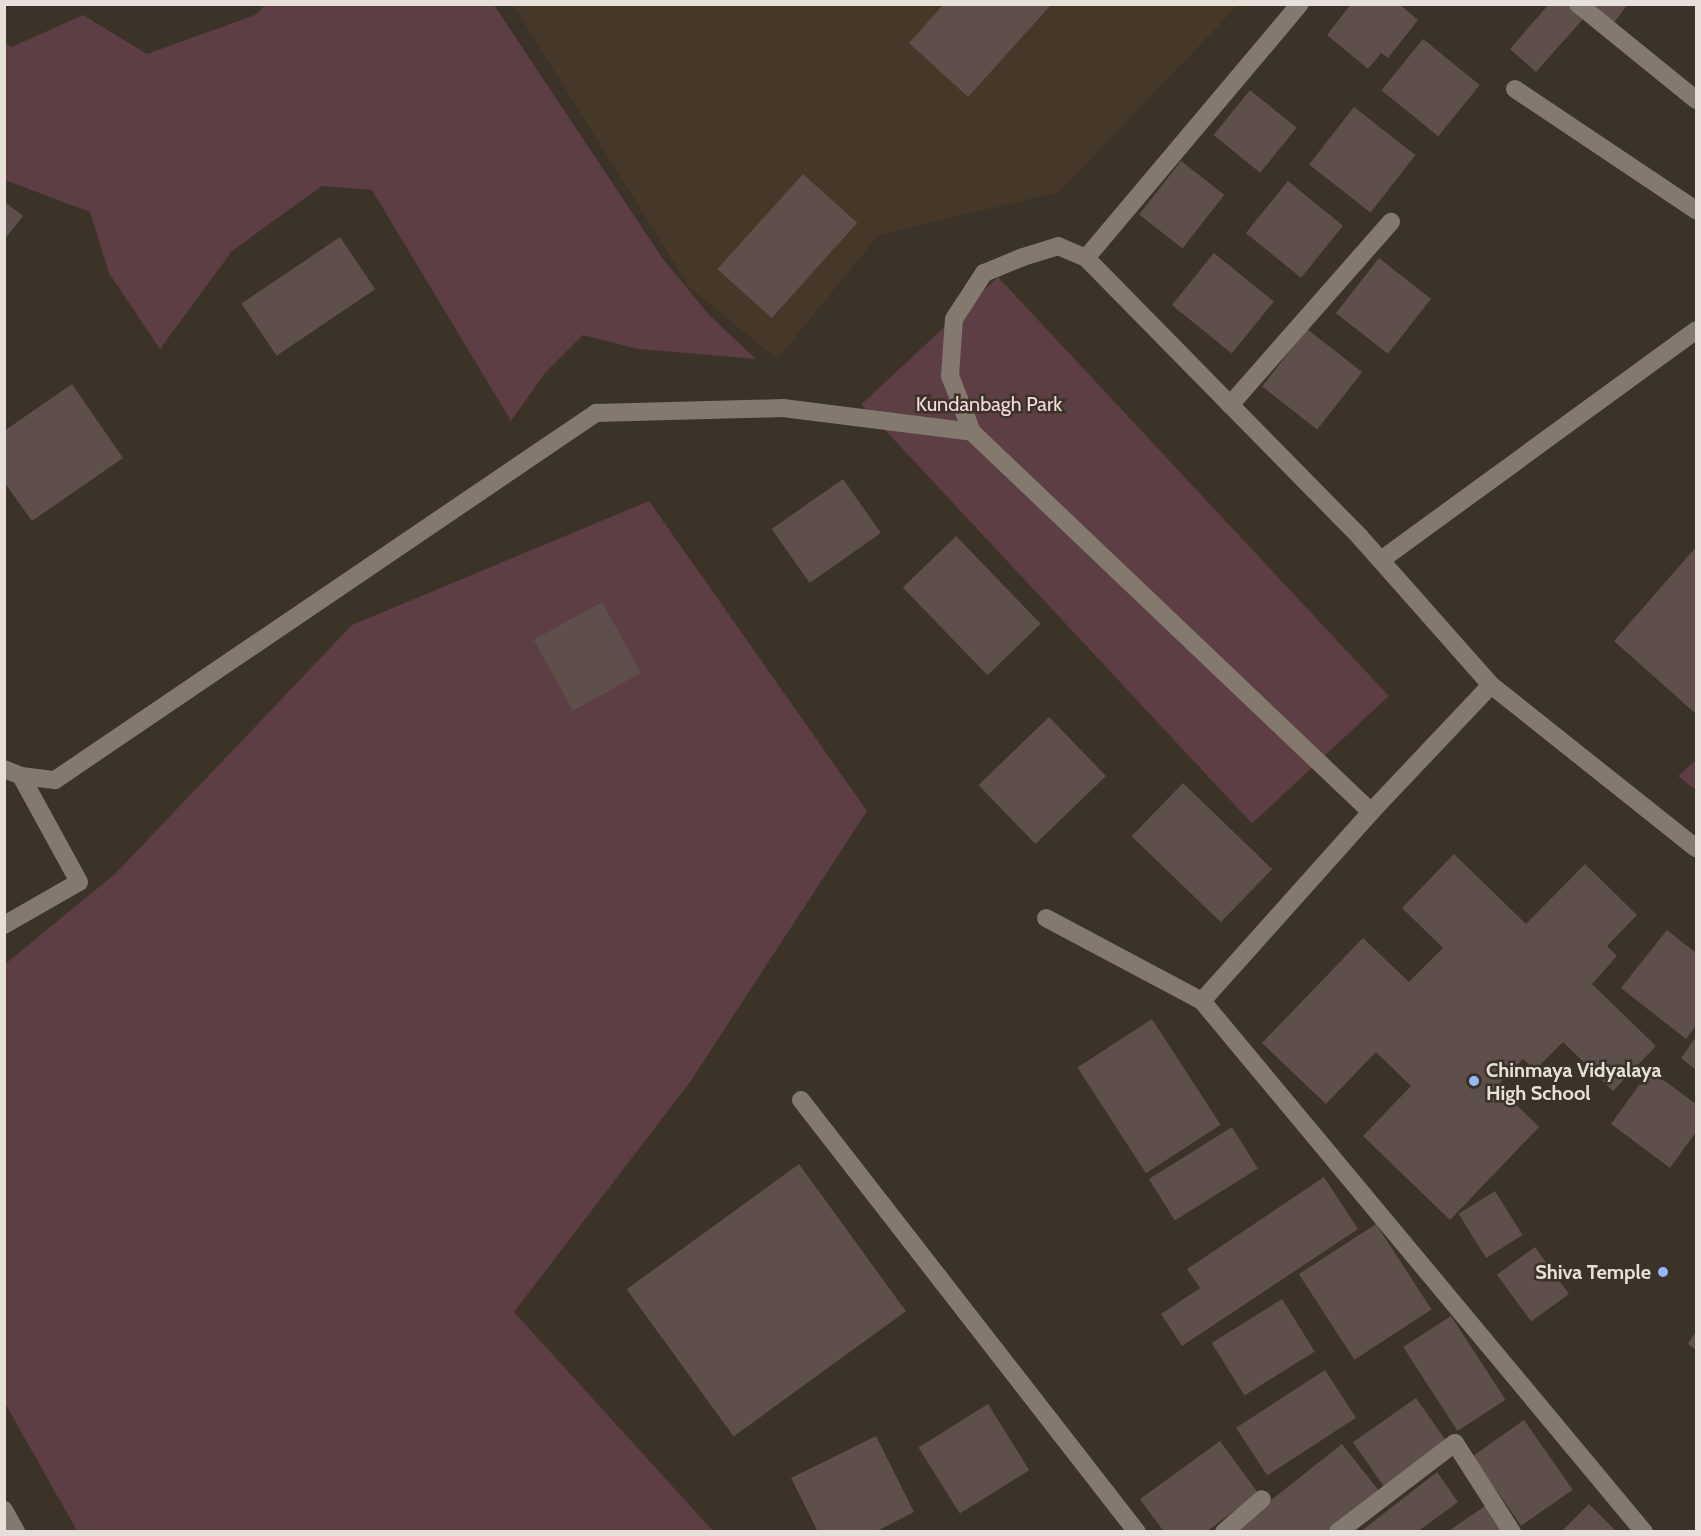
<!DOCTYPE html>
<html>
<head>
<meta charset="utf-8">
<style>
  body { margin:0 }
  #map { position:relative; width:1701px; height:1536px; overflow:hidden; background:#3b3228; font-family:Cabin,sans-serif }
  div>[style] { position:absolute }
  .built>* { inset:0; background:#463829 }
  .green>* { inset:0; background:#5d3e45; transform-origin:0 0 }
  .building>* { inset:0; background:#5e4f4b; transform-origin:0 0 }
  .lane>* { height:18px; margin:-9px; padding:0 9px; transform-origin:9px; border-radius:9px; background:#83796e }
  .street>* { height:18px; margin:-9px; padding:0 9px; transform-origin:9px; border-radius:9px; background:#83796e }
  .dots>* { width:16px; height:16px; translate:-50% -50%; box-sizing:border-box; border:3px solid #3b3228; border-radius:50% }
  span { translate:-50% -50%; white-space:nowrap; text-align:center; line-height:1.15; -webkit-text-stroke:5px #3b3228; paint-order:stroke }
  .park-label { font-size:20px; color:#f6dadf }
  .poi-label { font-size:20px; color:#e6e0d9; font-weight:700 }
  .left { translate:0 -50%; text-align:left }
  .right { translate:-100% -50%; text-align:right }
  .frame { position:absolute; inset:0; border:6px solid #e6e0d9; pointer-events:none }
</style>
</head>
<body>
<div id="map">
  <div class="built">
    <i style="clip-path:polygon(513px 5px,1238px 5px,1059px 192px,879px 235px,777px 359px,690px 288px)"></i>
  </div>
  <div class="green">
    <i style="clip-path:polygon(265px 5px,494px 5px,663px 259px,709px 315px,756px 359px,638px 349px,583px 335px,544px 374px,511px 421px,372px 190px,322px 186px,232px 251px,160px 349px,109px 273px,90px 212px,5px 180px,5px 43px,12px 47px,83px 15px,147px 54px,255px 15px)"></i>
    <i style="left:998px;top:277px;width:573px;height:187px;rotate:47deg"></i>
    <i style="clip-path:polygon(649px 501px,867px 811px,690px 1082px,514px 1312px,713px 1531px,77px 1531px,5px 1403px,4px 965px,116px 873px,352px 625px)"></i>
    <i style="clip-path:polygon(1696px 760px,1696px 790px,1678px 776px)"></i>
  </div>
  <div class="building">
    <i style="clip-path:polygon(944px 4px,1048px 4px,1050px 6px,968px 97px,909px 43px)"></i>
    <i style="clip-path:polygon(1351px 4px,1399px 4px,1418px 20px,1388px 58px,1381px 53px,1368px 69px,1327px 35px)"></i>
    <i style="clip-path:polygon(1549px 4px,1568px 4px,1583px 19px,1536px 72px,1510px 49px)"></i>
    <i style="clip-path:polygon(1591px 4px,1628px 4px,1614px 23px)"></i>
    <i style="left:1423px;top:39px;width:73px;height:66px;rotate:39deg"></i>
    <i style="left:1250px;top:90px;width:60px;height:58px;rotate:39deg"></i>
    <i style="left:1354px;top:107px;width:78px;height:73px;rotate:38deg"></i>
    <i style="left:1181px;top:161px;width:55px;height:68px;rotate:38deg"></i>
    <i style="left:803px;top:174px;width:73px;height:128px;rotate:42deg"></i>
    <i style="left:1288px;top:181px;width:71px;height:67px;rotate:39deg"></i>
    <i style="clip-path:polygon(4px 201px,23px 216px,4px 240px)"></i>
    <i style="left:340px;top:237px;width:63px;height:119px;rotate:56deg"></i>
    <i style="left:1214px;top:253px;width:77px;height:67px;rotate:39deg"></i>
    <i style="left:1379px;top:258px;width:66px;height:70px;rotate:38deg"></i>
    <i style="left:1307px;top:329px;width:70px;height:73px;rotate:38deg"></i>
    <i style="clip-path:polygon(72px 384px,123px 458px,32px 521px,4px 482px,4px 431px)"></i>
    <i style="left:843px;top:479px;width:66px;height:87px;rotate:55deg"></i>
    <i style="left:956px;top:536px;width:122px;height:74px;rotate:46deg"></i>
    <i style="clip-path:polygon(1696px 547px,1696px 714px,1614px 641px)"></i>
    <i style="left:602px;top:602px;width:81px;height:78px;rotate:61deg"></i>
    <i style="left:1049px;top:717px;width:82px;height:98px;rotate:46deg"></i>
    <i style="left:1183px;top:783px;width:124px;height:74px;rotate:44deg"></i>
    <i style="clip-path:polygon(1454px 854px,1526px 924px,1585px 864px,1637px 915px,1607px 946px,1617px 956px,1592px 984px,1656px 1046px,1613px 1091px,1563px 1042px,1535px 1070px,1523px 1059px,1497px 1086px,1539px 1127px,1450px 1220px,1363px 1136px,1411px 1086px,1376px 1052px,1326px 1104px,1262px 1043px,1363px 938px,1409px 982px,1443px 948px,1402px 908px)"></i>
    <i style="clip-path:polygon(1667px 930px,1696px 953px,1696px 1026px,1686px 1039px,1621px 988px)"></i>
    <i style="left:1152px;top:1019px;width:126px;height:89px;rotate:57deg"></i>
    <i style="clip-path:polygon(1696px 1037px,1696px 1070px,1681px 1058px)"></i>
    <i style="clip-path:polygon(1650px 1070px,1696px 1104px,1696px 1132px,1670px 1168px,1611px 1124px)"></i>
    <i style="left:1232px;top:1127px;width:49px;height:98px;rotate:58deg"></i>
    <i style="left:799px;top:1164px;width:182px;height:213px;rotate:54deg"></i>
    <i style="clip-path:polygon(1324px 1177px,1358px 1229px,1182px 1346px,1161px 1314px,1200px 1288px,1187px 1269px)"></i>
    <i style="left:1495px;top:1191px;width:52px;height:43px;rotate:58deg"></i>
    <i style="left:1376px;top:1224px;width:102px;height:92px;rotate:57deg"></i>
    <i style="left:1535px;top:1247px;width:58px;height:47px;rotate:54deg"></i>
    <i style="left:1282px;top:1299px;width:62px;height:83px;rotate:58deg"></i>
    <i style="left:1451px;top:1316px;width:100px;height:57px;rotate:57deg"></i>
    <i style="clip-path:polygon(1696px 1331px,1696px 1350px,1688px 1344px)"></i>
    <i style="left:1325px;top:1370px;width:57px;height:106px;rotate:57deg"></i>
    <i style="left:1416px;top:1398px;width:55px;height:77px;rotate:55deg"></i>
    <i style="left:988px;top:1404px;width:78px;height:82px;rotate:58deg"></i>
    <i style="left:1524px;top:1420px;width:85px;height:63px;rotate:55deg"></i>
    <i style="clip-path:polygon(876px 1436px,914px 1512px,875px 1532px,818px 1532px,791px 1478px)"></i>
    <i style="clip-path:polygon(1220px 1441px,1258px 1493px,1206px 1532px,1164px 1532px,1140px 1499px)"></i>
    <i style="clip-path:polygon(1342px 1444px,1379px 1491px,1328px 1532px,1231px 1532px)"></i>
    <i style="clip-path:polygon(1437px 1472px,1458px 1502px,1417px 1532px,1360px 1532px)"></i>
    <i style="clip-path:polygon(1488px 1504px,1506px 1532px,1447px 1532px)"></i>
    <i style="clip-path:polygon(1589px 1504px,1617px 1532px,1561px 1532px)"></i>
  </div>
  <div class="lane">
    <i style="left:1224px;top:1532px;width:50px;rotate:-41deg"></i>
  </div>
  <div class="street">
    <i style="left:1578px;top:4px;width:152px;rotate:39.1deg"></i>
    <i style="left:1515px;top:89px;width:218px;rotate:33.8deg"></i>
    <i style="left:1086px;top:258px;width:332px;rotate:-49.9deg"></i>
    <i style="left:1230px;top:405px;width:244px;rotate:-48.7deg"></i>
    <i style="left:1381px;top:560px;width:390px;rotate:-36.1deg"></i>
    <i style="left:1491px;top:685px;width:175px;rotate:133.4deg"></i>
    <i style="left:1371px;top:812px;width:551px;rotate:-136.4deg"></i>
    <i style="left:972px;top:432px;width:60px;rotate:-111.4deg"></i>
    <i style="left:950px;top:376px;width:57px;rotate:-86deg"></i>
    <i style="left:954px;top:319px;width:55px;rotate:-56.9deg"></i>
    <i style="left:984px;top:273px;width:42px;rotate:-22.3deg"></i>
    <i style="left:1023px;top:257px;width:37px;rotate:-17deg"></i>
    <i style="left:1058px;top:246px;width:30px;rotate:23deg"></i>
    <i style="left:1086px;top:258px;width:391px;rotate:45.5deg"></i>
    <i style="left:1360px;top:537px;width:198px;rotate:48.5deg"></i>
    <i style="left:1491px;top:685px;width:262px;rotate:38.5deg"></i>
    <i style="left:4px;top:769px;width:18px;rotate:22deg"></i>
    <i style="left:21px;top:776px;width:34px;rotate:7deg"></i>
    <i style="left:55px;top:780px;width:654px;rotate:-34.15deg"></i>
    <i style="left:596px;top:413px;width:187px;rotate:-1.5deg"></i>
    <i style="left:783px;top:408px;width:191px;rotate:7.2deg"></i>
    <i style="left:1046px;top:918px;width:177px;rotate:28deg"></i>
    <i style="left:1202px;top:1001px;width:254px;rotate:-48.2deg"></i>
    <i style="left:4px;top:925px;width:86px;rotate:-29.8deg"></i>
    <i style="left:79px;top:882px;width:121px;rotate:-118.7deg"></i>
    <i style="left:1202px;top:1001px;width:691px;rotate:50.23deg"></i>
    <i style="left:801px;top:1100px;width:547px;rotate:52.13deg"></i>
    <i style="left:4px;top:1510px;width:25px;rotate:61deg"></i>
    <i style="left:1338px;top:1532px;width:147px;rotate:-37.3deg"></i>
    <i style="left:1455px;top:1443px;width:106px;rotate:57.4deg"></i>
  </div>
  <div class="dots">
    <i style="left:1474px;top:1081px;background:#99b5fd"></i>
    <i style="left:1663px;top:1272px;background:#99b5fd"></i>
  </div>
  <div class="park-label">
    <span style="left:989px;top:404px">Kundanbagh Park</span>
  </div>
  <div class="poi-label">
    <span class="left" style="left:1486px;top:1082px">Chinmaya Vidyalaya<br>High School</span>
    <span class="right" style="left:1651px;top:1272px">Shiva Temple</span>
  </div>
  <div class="frame"></div>
</div>
</body>
</html>
